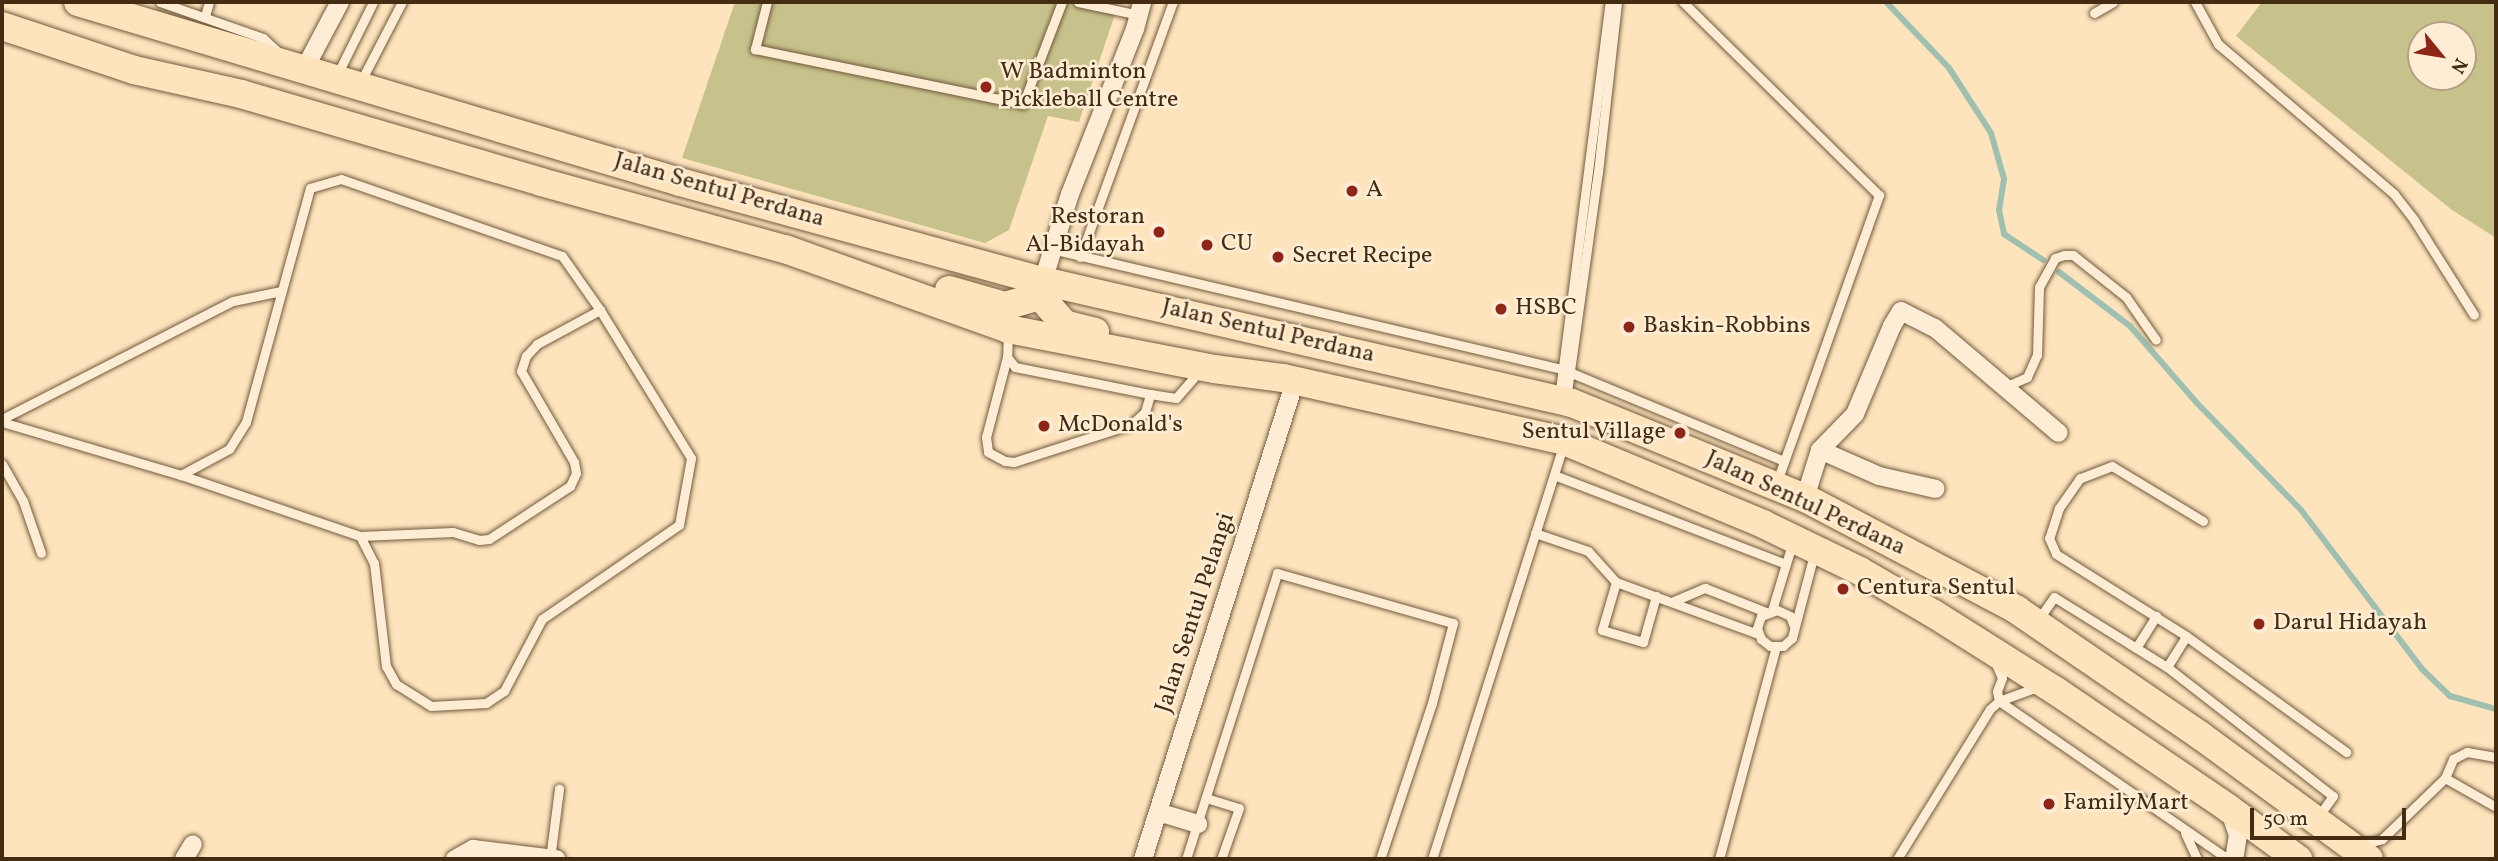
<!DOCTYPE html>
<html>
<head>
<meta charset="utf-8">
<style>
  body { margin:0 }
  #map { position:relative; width:2498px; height:861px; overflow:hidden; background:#fde4bd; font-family:Vollkorn,serif }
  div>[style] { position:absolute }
  .green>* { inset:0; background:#c7c28c }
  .stream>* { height:6px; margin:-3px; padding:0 3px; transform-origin:3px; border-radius:3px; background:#9fbfb0 }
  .roads { filter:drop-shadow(0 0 2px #725a3e) drop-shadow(0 0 2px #725a3e) }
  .service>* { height:9px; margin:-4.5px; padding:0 4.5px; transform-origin:4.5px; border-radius:4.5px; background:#feedd4 }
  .minor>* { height:18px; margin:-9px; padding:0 9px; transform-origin:9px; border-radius:9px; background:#feedd4 }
  .primary>* { height:28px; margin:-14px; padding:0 14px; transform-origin:14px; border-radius:14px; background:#fde4bd }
  .dots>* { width:19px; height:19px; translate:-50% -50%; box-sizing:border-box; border:4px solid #feedd4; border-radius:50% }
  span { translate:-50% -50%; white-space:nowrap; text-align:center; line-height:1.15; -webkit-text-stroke:5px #feedd4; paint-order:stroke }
  .poi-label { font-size:24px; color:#442c13 }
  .left { translate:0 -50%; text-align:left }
  .right { translate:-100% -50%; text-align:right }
  .street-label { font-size:24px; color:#442c13 }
  .frame { position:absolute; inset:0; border:4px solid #442c13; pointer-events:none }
  .north { position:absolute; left:2407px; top:21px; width:70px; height:70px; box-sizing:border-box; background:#feedd4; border:2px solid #b4a087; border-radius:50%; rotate:120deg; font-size:19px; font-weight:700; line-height:28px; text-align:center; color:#442c13 }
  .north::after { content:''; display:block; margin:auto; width:24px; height:32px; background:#8f2418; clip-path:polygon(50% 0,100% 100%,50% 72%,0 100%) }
  .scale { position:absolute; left:2250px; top:808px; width:156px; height:32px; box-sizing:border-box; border:4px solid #442c13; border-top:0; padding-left:9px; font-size:21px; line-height:24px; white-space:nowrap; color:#442c13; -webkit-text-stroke:5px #feedd4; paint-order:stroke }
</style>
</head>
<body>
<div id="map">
  <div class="green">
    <i style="clip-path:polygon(735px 2px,1119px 2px,1079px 122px,1048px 116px,1009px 230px,985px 243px,682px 158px)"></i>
    <i style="clip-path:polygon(evenodd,2262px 2px,2496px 2px,2496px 238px,2452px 210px,2236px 36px,2262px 2px,2421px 35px,2463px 35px,2463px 77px,2421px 77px,2421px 35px)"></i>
  </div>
  <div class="stream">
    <i style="left:1886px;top:2px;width:91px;rotate:46.3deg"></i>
    <i style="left:1949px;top:68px;width:77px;rotate:57.1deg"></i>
    <i style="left:1991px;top:133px;width:48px;rotate:74.2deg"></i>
    <i style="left:2004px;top:179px;width:31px;rotate:99deg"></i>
    <i style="left:1999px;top:210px;width:25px;rotate:78deg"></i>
    <i style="left:2004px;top:234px;width:47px;rotate:33.7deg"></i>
    <i style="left:2059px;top:272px;width:89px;rotate:37.3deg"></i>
    <i style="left:2130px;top:326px;width:101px;rotate:49deg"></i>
    <i style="left:2196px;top:402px;width:151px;rotate:45.8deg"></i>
    <i style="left:2301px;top:510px;width:200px;rotate:52.7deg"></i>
    <i style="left:2422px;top:669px;width:39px;rotate:44deg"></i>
    <i style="left:2450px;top:696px;width:48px;rotate:15.8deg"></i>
  </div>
  <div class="roads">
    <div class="service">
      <i style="left:160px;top:2px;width:109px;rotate:19.3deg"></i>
      <i style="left:263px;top:38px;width:19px;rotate:43deg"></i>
      <i style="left:767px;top:2px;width:49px;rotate:104.3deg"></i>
      <i style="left:755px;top:49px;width:274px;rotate:11.6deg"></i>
      <i style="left:1023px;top:104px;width:109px;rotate:-69.1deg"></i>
      <i style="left:1078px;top:2px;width:62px;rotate:12deg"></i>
      <i style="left:1683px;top:2px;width:275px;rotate:44.6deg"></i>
      <i style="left:1879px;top:195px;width:304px;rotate:109.6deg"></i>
      <i style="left:2195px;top:2px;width:48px;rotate:61.3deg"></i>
      <i style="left:2218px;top:44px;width:231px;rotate:40.4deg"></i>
      <i style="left:2394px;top:194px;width:33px;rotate:52deg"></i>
      <i style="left:2414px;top:220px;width:112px;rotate:57.7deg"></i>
      <i style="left:2094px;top:13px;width:22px;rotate:-30deg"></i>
      <i style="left:205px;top:16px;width:15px;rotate:-74deg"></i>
      <i style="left:337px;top:75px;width:81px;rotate:-63.7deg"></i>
      <i style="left:361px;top:81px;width:89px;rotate:-62.6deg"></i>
      <i style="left:1052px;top:249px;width:524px;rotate:13.24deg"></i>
      <i style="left:1562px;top:369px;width:240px;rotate:22.5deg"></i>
      <i style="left:1080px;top:257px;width:271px;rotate:-70deg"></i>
      <i style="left:1008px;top:333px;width:24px;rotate:92deg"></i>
      <i style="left:1007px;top:357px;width:13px;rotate:51deg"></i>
      <i style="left:1015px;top:367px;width:138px;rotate:11.3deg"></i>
      <i style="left:1150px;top:394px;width:26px;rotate:9deg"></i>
      <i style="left:1176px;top:398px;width:37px;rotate:-49deg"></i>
      <i style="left:1007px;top:357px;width:83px;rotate:104.7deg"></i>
      <i style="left:986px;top:437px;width:15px;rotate:82deg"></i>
      <i style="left:988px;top:452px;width:19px;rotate:28deg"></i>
      <i style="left:1005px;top:461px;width:9px;rotate:6deg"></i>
      <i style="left:1014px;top:462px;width:124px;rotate:-17.9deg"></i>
      <i style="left:1132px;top:424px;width:18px;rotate:-43deg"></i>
      <i style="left:1145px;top:412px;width:19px;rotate:-74deg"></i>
      <i style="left:2007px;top:386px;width:22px;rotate:-24deg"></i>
      <i style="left:2027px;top:377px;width:24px;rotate:-66deg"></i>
      <i style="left:2037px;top:355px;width:68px;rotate:-88.3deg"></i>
      <i style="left:2039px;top:287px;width:33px;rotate:-61deg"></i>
      <i style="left:2055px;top:258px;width:9px;rotate:-18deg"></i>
      <i style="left:2064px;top:255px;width:9px"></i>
      <i style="left:2073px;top:255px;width:68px;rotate:38.4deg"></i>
      <i style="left:2126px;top:297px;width:52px;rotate:55.1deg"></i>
      <i style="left:1559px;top:398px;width:399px;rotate:-82.7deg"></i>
      <i style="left:1566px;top:399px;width:229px;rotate:-82deg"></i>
      <i style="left:1598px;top:172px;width:171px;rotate:-83.6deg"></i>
      <i style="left:2px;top:419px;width:259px;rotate:-27.1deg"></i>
      <i style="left:233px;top:301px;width:49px;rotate:-11.8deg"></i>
      <i style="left:2px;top:422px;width:187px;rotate:16.5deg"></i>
      <i style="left:181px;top:475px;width:189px;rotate:18.8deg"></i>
      <i style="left:360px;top:536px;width:30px;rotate:63deg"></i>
      <i style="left:374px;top:563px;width:104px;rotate:83.4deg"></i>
      <i style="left:386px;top:666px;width:21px;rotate:61deg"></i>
      <i style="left:396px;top:684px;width:41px;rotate:32.2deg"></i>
      <i style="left:431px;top:706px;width:55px;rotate:-3.1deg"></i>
      <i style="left:486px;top:703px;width:22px;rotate:-34deg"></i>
      <i style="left:504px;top:691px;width:81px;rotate:-62.2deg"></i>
      <i style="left:542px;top:619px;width:166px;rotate:-34.5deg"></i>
      <i style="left:679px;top:525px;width:68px;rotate:-79.8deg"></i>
      <i style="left:691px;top:458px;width:174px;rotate:-121.6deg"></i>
      <i style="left:600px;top:310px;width:66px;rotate:-125.1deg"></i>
      <i style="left:562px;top:256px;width:234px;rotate:-160.8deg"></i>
      <i style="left:341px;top:179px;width:32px;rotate:164deg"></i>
      <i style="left:310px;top:188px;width:243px;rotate:105.3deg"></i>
      <i style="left:246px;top:422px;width:32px;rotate:122deg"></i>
      <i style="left:229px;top:449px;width:55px;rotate:151.6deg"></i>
      <i style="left:2px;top:464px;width:43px;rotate:60.4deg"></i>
      <i style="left:23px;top:501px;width:55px;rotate:70.9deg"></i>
      <i style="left:1554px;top:475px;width:248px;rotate:21deg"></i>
      <i style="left:2203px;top:521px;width:106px;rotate:-148.9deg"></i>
      <i style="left:2112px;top:466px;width:34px;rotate:159deg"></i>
      <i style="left:2080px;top:478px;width:37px;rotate:125deg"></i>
      <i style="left:2059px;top:508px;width:32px;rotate:108deg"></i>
      <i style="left:2049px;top:538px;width:17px;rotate:66deg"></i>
      <i style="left:2056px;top:554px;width:154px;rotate:32.2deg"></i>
      <i style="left:2186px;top:636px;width:198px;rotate:35.9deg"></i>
      <i style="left:1535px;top:533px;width:56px;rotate:18.8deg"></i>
      <i style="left:1588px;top:551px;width:42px;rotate:47.9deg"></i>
      <i style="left:1616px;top:582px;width:151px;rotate:20.1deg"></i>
      <i style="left:360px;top:536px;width:93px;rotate:-2.5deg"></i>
      <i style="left:453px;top:532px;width:27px;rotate:17deg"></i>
      <i style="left:479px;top:540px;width:10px;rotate:-6deg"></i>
      <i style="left:489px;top:539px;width:97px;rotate:-33.2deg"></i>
      <i style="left:570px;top:486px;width:14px;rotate:-65deg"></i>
      <i style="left:576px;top:473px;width:11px;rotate:-100deg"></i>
      <i style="left:574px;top:462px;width:105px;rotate:-120.2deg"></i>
      <i style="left:521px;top:371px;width:16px;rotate:-72deg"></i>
      <i style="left:526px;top:356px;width:16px;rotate:-47deg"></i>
      <i style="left:537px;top:344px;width:72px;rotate:-28.4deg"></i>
      <i style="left:1616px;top:582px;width:50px;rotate:106.3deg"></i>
      <i style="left:1602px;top:630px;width:43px;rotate:16.3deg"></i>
      <i style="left:1643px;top:642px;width:48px;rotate:-74.2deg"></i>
      <i style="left:1674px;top:601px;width:34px;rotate:-23deg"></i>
      <i style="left:1705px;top:588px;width:66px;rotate:21.5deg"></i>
      <i style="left:1772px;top:610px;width:72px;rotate:-73.1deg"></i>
      <i style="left:2038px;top:620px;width:28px;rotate:-55deg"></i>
      <i style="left:2054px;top:597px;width:133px;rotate:31.8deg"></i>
      <i style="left:2167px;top:667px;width:210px;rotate:37.9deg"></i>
      <i style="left:2333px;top:796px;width:26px;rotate:126deg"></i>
      <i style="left:1794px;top:626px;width:11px;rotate:-112deg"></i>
      <i style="left:1790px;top:616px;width:14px;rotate:-155deg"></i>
      <i style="left:1777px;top:610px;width:17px;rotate:159deg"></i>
      <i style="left:1761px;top:616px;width:13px;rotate:108deg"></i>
      <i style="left:1757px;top:628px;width:12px;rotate:70deg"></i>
      <i style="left:1761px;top:639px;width:11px;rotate:38deg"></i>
      <i style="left:1770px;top:646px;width:13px"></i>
      <i style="left:1783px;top:646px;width:12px;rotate:-42deg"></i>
      <i style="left:1792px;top:638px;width:87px;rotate:-75.3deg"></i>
      <i style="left:2136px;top:648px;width:38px;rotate:-58deg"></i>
      <i style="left:1995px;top:662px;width:17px;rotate:66deg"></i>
      <i style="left:2002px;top:678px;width:14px;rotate:111deg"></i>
      <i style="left:1997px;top:691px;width:10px;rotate:79deg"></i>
      <i style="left:1999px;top:701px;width:278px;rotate:34.6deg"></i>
      <i style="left:2167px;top:667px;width:36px;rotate:-58deg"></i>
      <i style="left:2445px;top:778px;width:21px;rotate:-67deg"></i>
      <i style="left:2453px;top:759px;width:16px;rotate:-27deg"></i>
      <i style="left:2467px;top:752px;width:29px;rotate:10deg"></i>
      <i style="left:1206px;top:798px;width:34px;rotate:17deg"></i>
      <i style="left:1239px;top:808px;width:54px;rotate:109.4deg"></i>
      <i style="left:2185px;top:833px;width:29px;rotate:65deg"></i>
      <i style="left:2360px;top:845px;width:23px;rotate:-15deg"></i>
      <i style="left:2382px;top:839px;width:88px;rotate:-44.1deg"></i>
      <i style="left:2445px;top:778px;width:59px;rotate:29.6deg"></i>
      <i style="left:550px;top:859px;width:71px;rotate:-82.7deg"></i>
      <i style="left:1186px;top:859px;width:300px;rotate:-72.3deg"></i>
      <i style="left:1277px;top:573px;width:183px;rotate:15.9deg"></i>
      <i style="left:1453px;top:623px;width:83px;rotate:104.7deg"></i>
      <i style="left:1432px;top:703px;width:164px;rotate:108.4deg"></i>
      <i style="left:1432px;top:859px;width:435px;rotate:-72.4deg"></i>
      <i style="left:1719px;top:859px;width:220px;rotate:-75deg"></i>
      <i style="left:1897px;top:859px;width:176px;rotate:-58.2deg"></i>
      <i style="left:1990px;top:709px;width:12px;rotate:-42deg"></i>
      <i style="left:1999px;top:701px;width:40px;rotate:-20.2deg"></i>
    </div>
    <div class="minor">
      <i style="left:305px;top:68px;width:75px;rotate:-62.1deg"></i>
      <i style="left:1043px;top:281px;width:91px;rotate:-72.8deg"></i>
      <i style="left:1070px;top:194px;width:177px;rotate:-68.5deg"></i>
      <i style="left:1135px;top:29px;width:28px;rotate:-75deg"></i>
      <i style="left:1820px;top:450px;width:64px;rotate:23.8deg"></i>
      <i style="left:1879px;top:476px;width:58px;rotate:12.8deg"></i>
      <i style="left:1805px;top:498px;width:50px;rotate:-72.6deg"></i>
      <i style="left:1820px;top:450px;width:50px;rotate:-45.8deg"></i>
      <i style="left:1855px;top:414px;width:95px;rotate:-67.2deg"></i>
      <i style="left:1892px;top:326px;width:17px;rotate:-59deg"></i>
      <i style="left:1901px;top:311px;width:38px;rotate:27deg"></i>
      <i style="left:1935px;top:328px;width:162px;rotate:40.3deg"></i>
      <i style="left:1158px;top:812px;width:42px;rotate:16.7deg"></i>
      <i style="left:2230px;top:812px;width:24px;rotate:71deg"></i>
      <i style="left:2238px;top:835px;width:24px;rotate:99deg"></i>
      <i style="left:184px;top:859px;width:17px;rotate:-59deg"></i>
      <i style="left:455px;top:859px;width:21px;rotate:-29deg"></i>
      <i style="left:473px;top:849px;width:84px;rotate:6.9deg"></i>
      <i style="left:1143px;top:859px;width:502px;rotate:-72.36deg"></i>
    </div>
    <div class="primary">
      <i style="left:78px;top:2px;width:628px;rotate:16.65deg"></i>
      <i style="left:680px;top:182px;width:376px;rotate:15.3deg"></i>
      <i style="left:1043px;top:281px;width:543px;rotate:12.99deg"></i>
      <i style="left:1572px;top:403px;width:252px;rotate:22.2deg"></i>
      <i style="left:1805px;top:498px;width:240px;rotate:27.8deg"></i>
      <i style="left:2017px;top:610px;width:223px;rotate:34.4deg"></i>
      <i style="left:2201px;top:736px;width:208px;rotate:36.2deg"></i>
      <i style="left:2px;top:26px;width:139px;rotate:18.4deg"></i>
      <i style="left:134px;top:70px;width:110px;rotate:12.6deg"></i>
      <i style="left:241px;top:94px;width:313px;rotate:16.3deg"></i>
      <i style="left:541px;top:182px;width:253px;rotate:15.4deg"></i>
      <i style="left:785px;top:249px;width:237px;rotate:19.7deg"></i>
      <i style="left:1008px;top:329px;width:210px;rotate:11deg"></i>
      <i style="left:1214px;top:369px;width:70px;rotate:7.4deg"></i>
      <i style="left:1283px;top:378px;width:288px;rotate:12.6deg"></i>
      <i style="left:1564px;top:441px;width:216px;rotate:22.6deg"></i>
      <i style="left:1763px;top:524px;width:108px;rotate:25.9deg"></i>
      <i style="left:1860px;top:571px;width:86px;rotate:30.2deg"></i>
      <i style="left:1934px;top:614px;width:144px;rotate:32.3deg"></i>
      <i style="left:2056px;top:691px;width:208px;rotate:34.2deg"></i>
      <i style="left:2228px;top:808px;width:87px;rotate:36.1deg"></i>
      <i style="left:1043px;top:281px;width:15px;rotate:101deg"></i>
      <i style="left:1040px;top:296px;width:37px;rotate:49deg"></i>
      <i style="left:1064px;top:324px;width:32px;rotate:14deg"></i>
      <i style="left:949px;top:290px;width:58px;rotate:15.9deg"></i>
      <i style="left:1005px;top:306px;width:36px;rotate:-16deg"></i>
    </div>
  </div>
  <div class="dots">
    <i style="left:986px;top:87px;background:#8f2418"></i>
    <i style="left:1352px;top:191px;background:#8f2418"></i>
    <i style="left:1159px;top:232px;background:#8f2418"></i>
    <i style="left:1207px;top:245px;background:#8f2418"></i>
    <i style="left:1278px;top:257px;background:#8f2418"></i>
    <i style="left:1501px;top:309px;background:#8f2418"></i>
    <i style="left:1629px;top:327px;background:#8f2418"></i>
    <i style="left:1044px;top:426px;background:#8f2418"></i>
    <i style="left:1680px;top:433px;background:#8f2418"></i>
    <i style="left:1843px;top:589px;background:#8f2418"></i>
    <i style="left:2259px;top:624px;background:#8f2418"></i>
    <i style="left:2049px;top:804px;background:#8f2418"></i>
  </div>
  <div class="poi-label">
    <span class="left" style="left:1000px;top:87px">W Badminton<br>Pickleball Centre</span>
    <span class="left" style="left:1366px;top:191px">A</span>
    <span class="right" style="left:1145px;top:232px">Restoran<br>Al-Bidayah</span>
    <span class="left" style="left:1221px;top:245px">CU</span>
    <span class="left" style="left:1292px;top:257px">Secret Recipe</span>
    <span class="left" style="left:1515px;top:309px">HSBC</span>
    <span class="left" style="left:1643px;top:327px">Baskin-Robbins</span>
    <span class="left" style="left:1058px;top:426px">McDonald's</span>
    <span class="right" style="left:1666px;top:433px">Sentul Village</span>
    <span class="left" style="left:1857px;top:589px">Centura Sentul</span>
    <span class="left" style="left:2273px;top:624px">Darul Hidayah</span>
    <span class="left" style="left:2063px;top:804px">FamilyMart</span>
  </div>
  <div class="street-label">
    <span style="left:719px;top:191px;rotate:16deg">Jalan Sentul Perdana</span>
    <span style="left:1268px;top:332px;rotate:13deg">Jalan Sentul Perdana</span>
    <span style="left:1805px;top:504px;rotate:25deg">Jalan Sentul Perdana</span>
    <span style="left:1196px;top:613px;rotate:-72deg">Jalan Sentul Pelangi</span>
  </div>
  <div class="frame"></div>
  <div class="north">N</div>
  <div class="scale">50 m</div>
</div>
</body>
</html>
